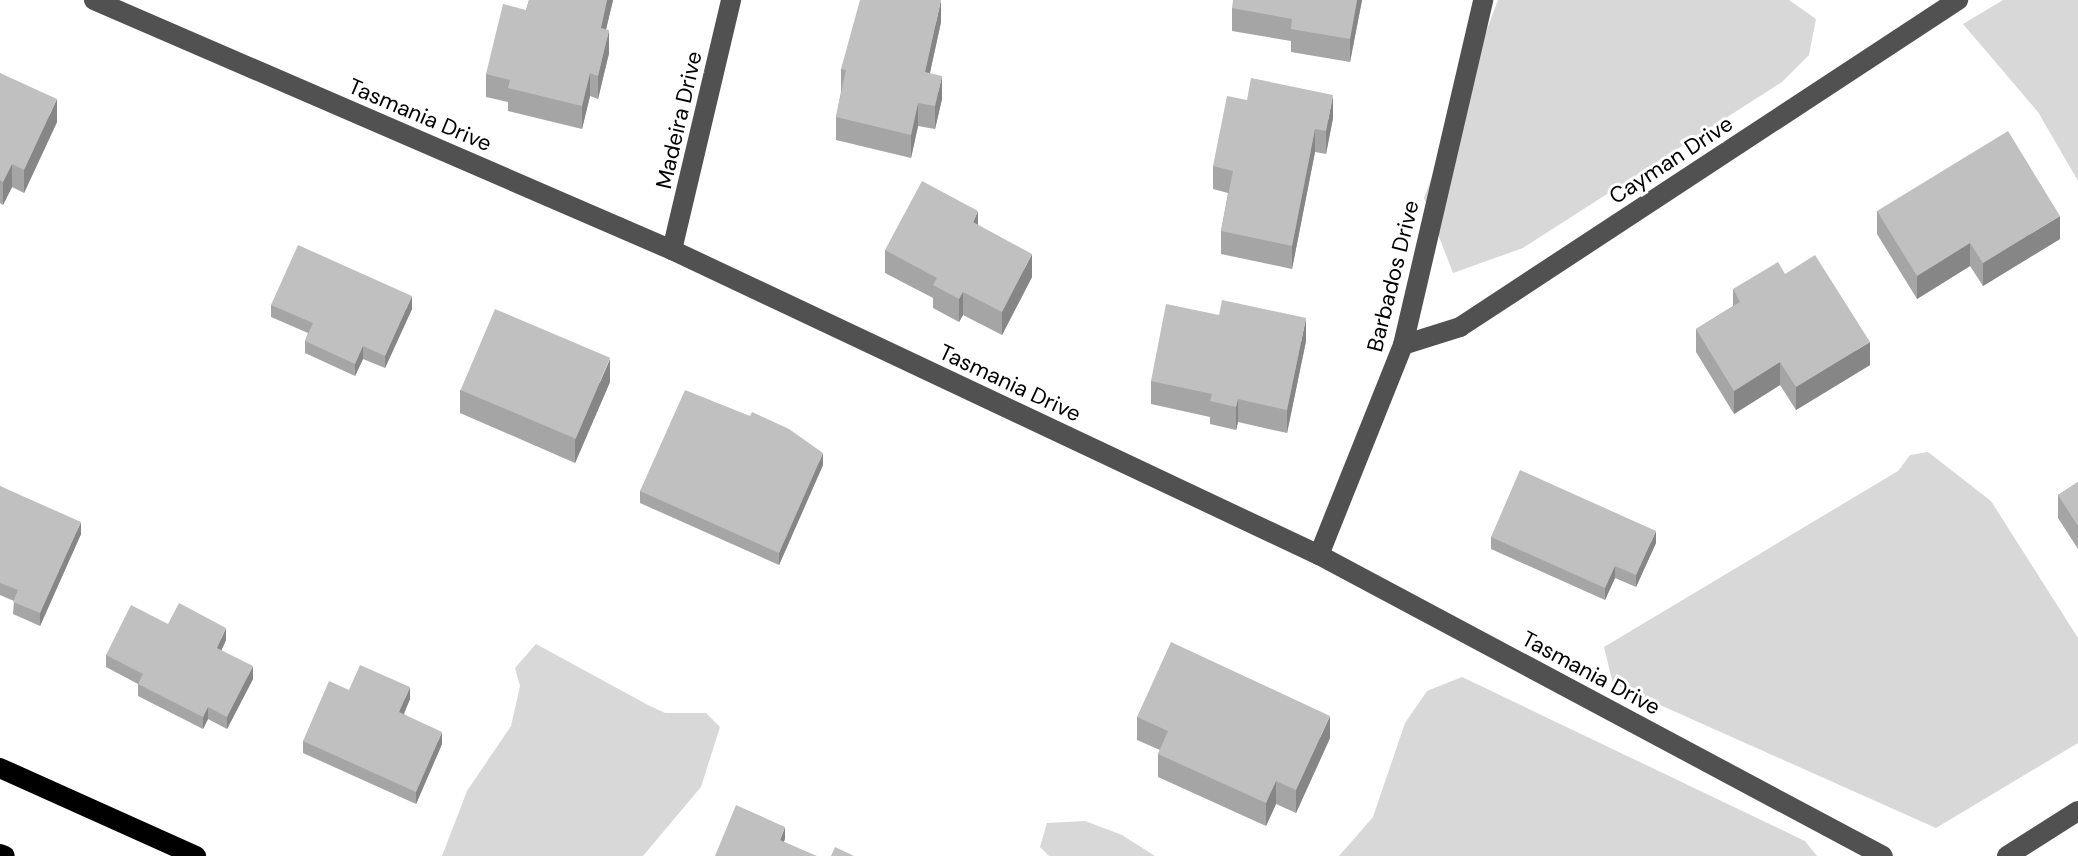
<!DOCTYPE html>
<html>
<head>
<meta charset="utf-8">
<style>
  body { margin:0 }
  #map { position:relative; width:2078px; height:856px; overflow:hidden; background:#fff; font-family:"DM Sans",sans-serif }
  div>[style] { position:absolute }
  .green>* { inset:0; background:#d8d8d8 }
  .minor>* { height:20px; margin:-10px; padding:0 10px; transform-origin:10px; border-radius:10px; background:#515151 }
  .major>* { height:20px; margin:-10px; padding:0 10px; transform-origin:10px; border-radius:10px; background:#000 }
  .wall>* { inset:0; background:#a5a5a5 }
  .shaded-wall>* { inset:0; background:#868686 }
  .building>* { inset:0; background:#c0c0c0; transform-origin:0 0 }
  span { translate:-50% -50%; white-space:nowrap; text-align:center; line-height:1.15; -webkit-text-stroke:6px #fff; paint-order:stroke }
  .street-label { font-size:22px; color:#000 }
</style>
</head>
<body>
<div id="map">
  <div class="green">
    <i style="clip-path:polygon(1498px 0,1789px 0,1816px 19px,1809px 55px,1782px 82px,1523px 248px,1453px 273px,1424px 198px)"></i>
    <i style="clip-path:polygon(2003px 0,2078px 0,2078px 181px,2038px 112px,1963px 24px)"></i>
    <i style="clip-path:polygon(1928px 452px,1991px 501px,2078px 638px,2078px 743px,1936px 828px,1613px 684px,1604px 647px,1898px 471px,1910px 455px)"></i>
    <i style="clip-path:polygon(536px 644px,648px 705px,665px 713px,706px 713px,720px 727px,701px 787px,643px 856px,442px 856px,467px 791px,511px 726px,520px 686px,515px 668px)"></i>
    <i style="clip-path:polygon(1462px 677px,1805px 841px,1817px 856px,1339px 856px,1373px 817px,1405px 723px,1427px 691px)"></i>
    <i style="clip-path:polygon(1085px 821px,1122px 835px,1155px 856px,1049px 856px,1040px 847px,1047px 823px)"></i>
  </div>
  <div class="minor">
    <i style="left:94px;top:0;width:630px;rotate:23.39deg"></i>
    <i style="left:672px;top:250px;width:715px;rotate:25.24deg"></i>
    <i style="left:1319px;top:555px;width:639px;rotate:28.09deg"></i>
    <i style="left:672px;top:250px;width:257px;rotate:-76.7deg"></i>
    <i style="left:1403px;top:345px;width:60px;rotate:-17.5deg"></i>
    <i style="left:1460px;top:327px;width:596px;rotate:-33.29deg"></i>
    <i style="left:1319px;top:555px;width:226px;rotate:-68.2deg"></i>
    <i style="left:1403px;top:345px;width:354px;rotate:-76.9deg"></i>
    <i style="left:2007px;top:856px;width:84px;rotate:-32.4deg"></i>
  </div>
  <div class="major">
    <i style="left:0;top:768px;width:215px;rotate:24.2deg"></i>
    <i style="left:0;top:854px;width:5px;rotate:22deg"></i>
  </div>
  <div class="wall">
    <i style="clip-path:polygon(529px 0,613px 0,606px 29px,609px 53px,598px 99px,590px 96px,582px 129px,508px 111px,508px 102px,486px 97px,486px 74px,526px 10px)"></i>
    <i style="clip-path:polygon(1362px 0,1350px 62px,1291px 52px,1291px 41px,1232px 31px,1232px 8px)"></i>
    <i style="clip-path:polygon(941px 22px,930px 73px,942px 99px,935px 129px,918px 126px,911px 158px,836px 140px,836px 117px,841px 92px,841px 69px)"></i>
    <i style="clip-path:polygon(0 73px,57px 122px,24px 193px,12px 187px,3px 205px,0 203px)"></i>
    <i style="clip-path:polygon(1333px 118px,1326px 154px,1315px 152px,1292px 269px,1221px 254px,1221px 231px,1228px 193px,1213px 189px,1213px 166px)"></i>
    <i style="clip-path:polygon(1877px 211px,2060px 239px,1983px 286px,1970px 266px,1917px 299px,1877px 234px)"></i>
    <i style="clip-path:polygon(978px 225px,1032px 277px,1002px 335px,963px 315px,959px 322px,933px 308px,933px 298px,885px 273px,885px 250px)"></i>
    <i style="clip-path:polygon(1785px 274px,1870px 365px,1796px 410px,1780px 385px,1734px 414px,1696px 352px,1696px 329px,1733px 306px,1733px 289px)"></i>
    <i style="clip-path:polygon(271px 305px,412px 309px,385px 368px,363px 359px,355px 376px,305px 353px,305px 341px,308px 333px,271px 317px)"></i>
    <i style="clip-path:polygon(1306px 341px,1287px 433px,1238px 422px,1236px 430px,1210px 424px,1210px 417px,1151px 404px,1151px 381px)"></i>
    <i style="clip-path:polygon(610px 382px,575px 463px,460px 413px,460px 390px)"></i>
    <i style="clip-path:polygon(750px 416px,823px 465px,779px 565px,640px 503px,640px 491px)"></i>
    <i style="clip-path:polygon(2078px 482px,2078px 549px,2058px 518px,2058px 495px)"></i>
    <i style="clip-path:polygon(0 486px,81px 534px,40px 626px,13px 614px,14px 601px,0 595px)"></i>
    <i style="clip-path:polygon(1491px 537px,1656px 543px,1636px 587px,1615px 578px,1605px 600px,1491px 549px)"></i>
    <i style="clip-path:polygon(168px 624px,226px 640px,221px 651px,253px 679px,227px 729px,208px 719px,203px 729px,138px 696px,138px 684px,106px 667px,106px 655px)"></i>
    <i style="clip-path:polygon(349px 690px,410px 699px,404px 714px,442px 744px,416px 804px,303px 753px,303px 741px)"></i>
    <i style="clip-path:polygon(1137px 717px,1330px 738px,1296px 813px,1276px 804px,1266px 826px,1158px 777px,1158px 754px,1160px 750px,1137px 740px)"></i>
  </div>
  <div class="shaded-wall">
    <i style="clip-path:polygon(607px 0,613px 0,601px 51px,601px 28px)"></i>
    <i style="clip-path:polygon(941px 0,941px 22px,925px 95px,925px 72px)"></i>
    <i style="clip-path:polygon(1357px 0,1362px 0,1350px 62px,1350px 39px)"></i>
    <i style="clip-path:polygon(609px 30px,609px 53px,598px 99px,598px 76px)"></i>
    <i style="clip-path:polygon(590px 73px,590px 96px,582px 129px,582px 106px)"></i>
    <i style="clip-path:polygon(942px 76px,942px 99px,935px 129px,935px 106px)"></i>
    <i style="clip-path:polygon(1333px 95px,1333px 118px,1326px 154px,1326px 131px)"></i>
    <i style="clip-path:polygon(57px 99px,57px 122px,24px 193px,24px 170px)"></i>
    <i style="clip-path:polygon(918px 103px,918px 126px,911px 158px,911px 135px)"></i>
    <i style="clip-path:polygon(1315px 129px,1315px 152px,1292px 269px,1292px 246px)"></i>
    <i style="clip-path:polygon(12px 164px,12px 187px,3px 205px,3px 182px)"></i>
    <i style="clip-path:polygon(978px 211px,978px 234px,973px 222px)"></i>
    <i style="clip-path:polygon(2060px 216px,2060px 239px,1983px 286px,1983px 263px)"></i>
    <i style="clip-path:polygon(1970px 243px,1970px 266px,1917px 299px,1917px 276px)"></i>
    <i style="clip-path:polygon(1032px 254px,1032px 277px,1002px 335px,1002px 312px)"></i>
    <i style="clip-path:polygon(963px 292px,963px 315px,959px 322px,959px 299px)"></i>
    <i style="clip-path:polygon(412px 296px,412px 309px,385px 368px,385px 356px)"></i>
    <i style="clip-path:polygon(1306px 318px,1306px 341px,1287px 433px,1287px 410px)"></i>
    <i style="clip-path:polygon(1870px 342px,1870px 365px,1796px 410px,1796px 387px)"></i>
    <i style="clip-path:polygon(363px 346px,363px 359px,355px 376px,355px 364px)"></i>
    <i style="clip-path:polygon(610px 359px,610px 382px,575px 463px,575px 440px)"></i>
    <i style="clip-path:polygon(1780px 362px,1780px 385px,1734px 414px,1734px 391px)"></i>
    <i style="clip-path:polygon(1238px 399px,1238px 422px,1236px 430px,1236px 407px)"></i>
    <i style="clip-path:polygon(823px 453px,823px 465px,779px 565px,779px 553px)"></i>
    <i style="clip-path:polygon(81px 522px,81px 534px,40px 626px,40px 613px)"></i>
    <i style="clip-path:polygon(1656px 531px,1656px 543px,1636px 587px,1636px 575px)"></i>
    <i style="clip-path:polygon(1615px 566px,1615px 578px,1605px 600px,1605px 588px)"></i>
    <i style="clip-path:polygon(226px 628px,226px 640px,217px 660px,217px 648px)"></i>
    <i style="clip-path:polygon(253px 666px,253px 679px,227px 729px,227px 717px)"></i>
    <i style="clip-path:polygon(410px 687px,410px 699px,399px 724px,399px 712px)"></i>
    <i style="clip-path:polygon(208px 707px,208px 719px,203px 729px,203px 717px)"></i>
    <i style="clip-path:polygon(1330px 716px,1330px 738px,1296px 813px,1296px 790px)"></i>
    <i style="clip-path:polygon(442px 732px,442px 744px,416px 804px,416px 792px)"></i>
    <i style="clip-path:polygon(1276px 781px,1276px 804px,1266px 826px,1266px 803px)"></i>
    <i style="clip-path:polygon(785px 827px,785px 839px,780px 852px,780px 840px)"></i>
  </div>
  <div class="building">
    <i style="clip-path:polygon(529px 0,607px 0,601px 28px,609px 30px,598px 76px,590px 73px,582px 106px,508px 88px,510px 80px,486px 74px,503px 4px,526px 10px)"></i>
    <i style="clip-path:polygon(860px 0,941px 0,925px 72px,942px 76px,935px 106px,918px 103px,911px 135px,836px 117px,846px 70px,841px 69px)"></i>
    <i style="clip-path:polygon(1233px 0,1357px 0,1350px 39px,1291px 29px,1292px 19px,1232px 8px)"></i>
    <i style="clip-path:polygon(0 73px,57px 99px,24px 170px,12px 164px,3px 182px,0 180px)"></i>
    <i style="clip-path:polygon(1251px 78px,1333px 95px,1326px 131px,1315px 129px,1292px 246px,1221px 231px,1233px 171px,1213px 166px,1227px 96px,1247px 100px)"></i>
    <i style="clip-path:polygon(2008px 131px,2060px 216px,1983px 263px,1970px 243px,1917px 276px,1877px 211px)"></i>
    <i style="clip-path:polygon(922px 181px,978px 211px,973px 222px,1032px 254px,1002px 312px,963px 292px,959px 299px,933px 285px,937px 278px,885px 250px)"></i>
    <i style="clip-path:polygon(298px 245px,412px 296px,385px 356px,363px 346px,355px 364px,305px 341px,313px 323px,271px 305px)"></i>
    <i style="clip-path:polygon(1815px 255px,1870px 342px,1796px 387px,1780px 362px,1734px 391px,1696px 329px,1740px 302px,1733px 289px,1778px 262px,1785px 274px)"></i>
    <i style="clip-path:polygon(1222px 300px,1306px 318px,1287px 410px,1238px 399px,1236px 407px,1210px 401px,1212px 394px,1151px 381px,1166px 304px,1219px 315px)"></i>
    <i style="left:495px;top:309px;width:125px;height:88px;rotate:23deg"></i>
    <i style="clip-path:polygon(685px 390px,750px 416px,752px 412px,789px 429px,823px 453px,779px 553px,640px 491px)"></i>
    <i style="clip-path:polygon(1520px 470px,1656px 531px,1636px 575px,1615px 566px,1605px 588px,1491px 537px)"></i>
    <i style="clip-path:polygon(2078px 482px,2078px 526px,2058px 495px)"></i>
    <i style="clip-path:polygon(0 486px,81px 522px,40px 613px,13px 602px,18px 590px,0 583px)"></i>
    <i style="clip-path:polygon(179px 603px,226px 628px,217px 648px,253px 666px,227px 717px,208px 707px,203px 717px,138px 684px,143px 674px,106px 655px,131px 605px,168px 624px)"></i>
    <i style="clip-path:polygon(1171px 642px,1330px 716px,1296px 790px,1276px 781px,1266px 803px,1158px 754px,1168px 731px,1137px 717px)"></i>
    <i style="clip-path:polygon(360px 665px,410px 687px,399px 712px,442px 732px,416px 792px,303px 741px,329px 681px,349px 690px)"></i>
    <i style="clip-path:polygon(736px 805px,785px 827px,780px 840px,817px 856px,715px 856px)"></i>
    <i style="clip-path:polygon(835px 847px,854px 856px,831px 856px)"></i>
  </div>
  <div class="street-label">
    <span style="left:420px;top:115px;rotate:23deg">Tasmania Drive</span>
    <span style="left:679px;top:120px;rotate:-77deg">Madeira Drive</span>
    <span style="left:1671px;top:160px;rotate:-33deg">Cayman Drive</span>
    <span style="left:1393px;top:276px;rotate:-76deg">Barbados Drive</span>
    <span style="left:1010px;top:383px;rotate:25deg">Tasmania Drive</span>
    <span style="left:1591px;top:673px;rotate:28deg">Tasmania Drive</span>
  </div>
</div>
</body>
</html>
